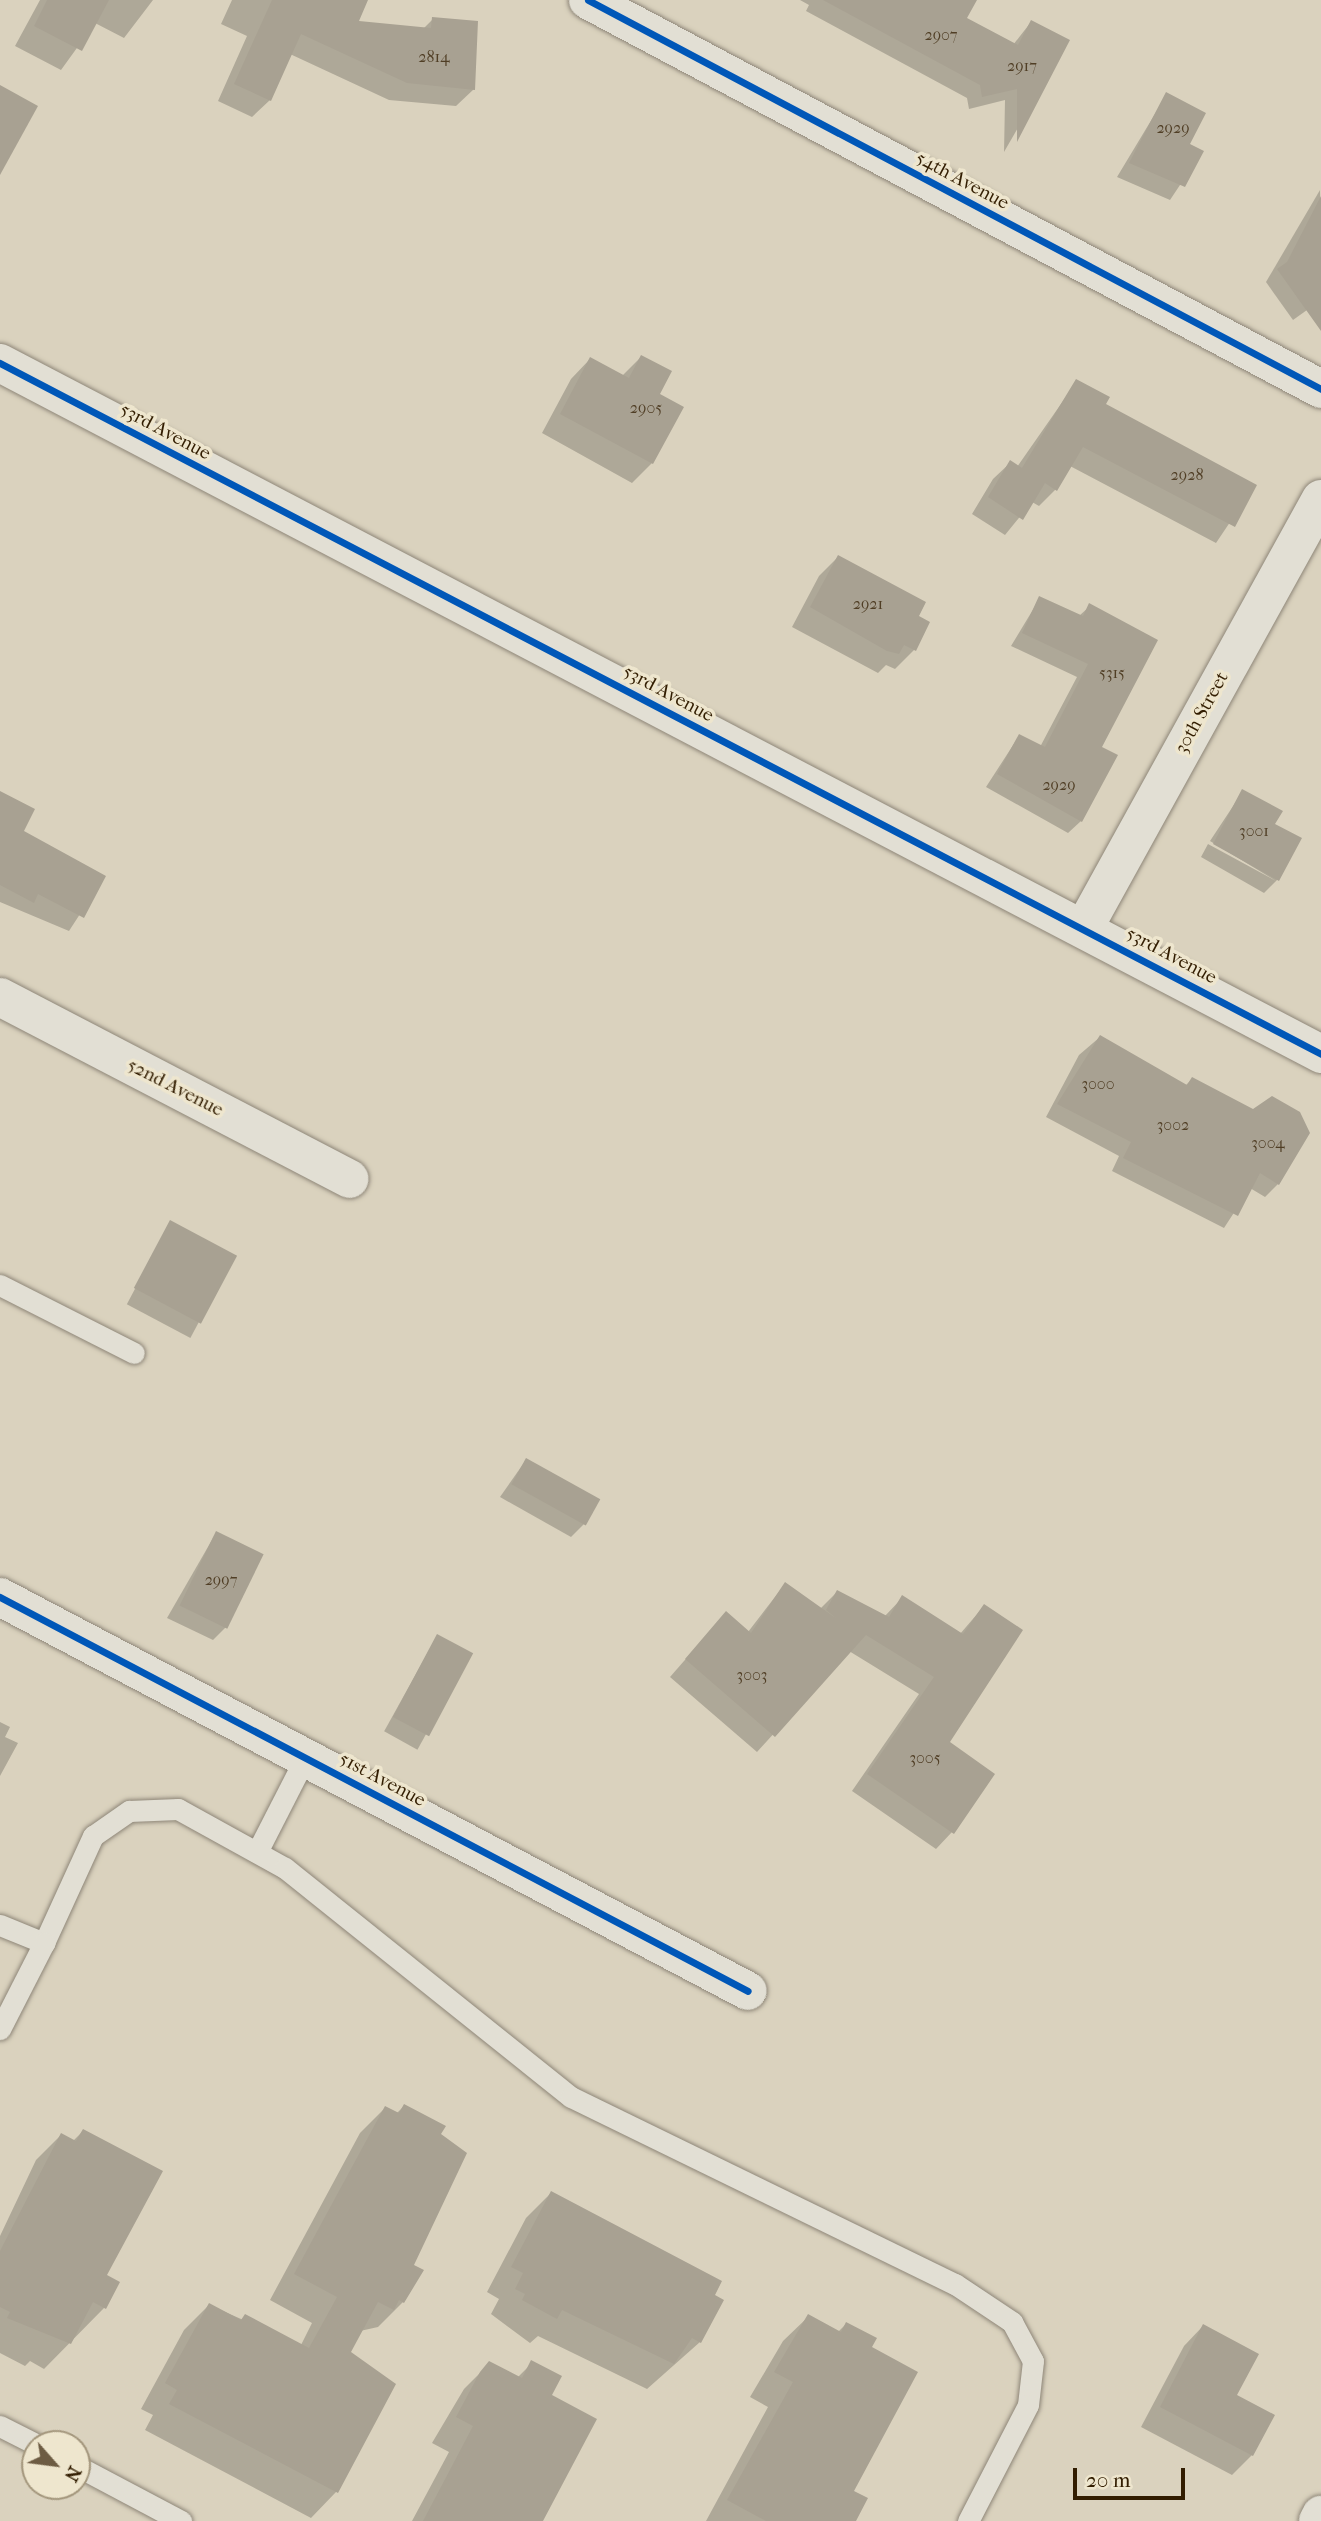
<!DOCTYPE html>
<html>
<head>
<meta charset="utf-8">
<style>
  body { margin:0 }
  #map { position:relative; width:1321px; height:2521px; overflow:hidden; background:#dad2be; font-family:"IM FELL French Canon",serif }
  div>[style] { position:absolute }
  .shadow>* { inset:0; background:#0003; transform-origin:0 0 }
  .building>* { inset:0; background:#a8a192; transform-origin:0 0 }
  .roads { filter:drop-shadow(0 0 2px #8e8678) drop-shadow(0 0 2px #8e8678) }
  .service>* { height:21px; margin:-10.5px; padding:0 10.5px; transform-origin:10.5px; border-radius:10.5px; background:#e2dfd4 }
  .minor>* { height:38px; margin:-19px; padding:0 19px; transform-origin:19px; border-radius:19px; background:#e2dfd4 }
  .cycleway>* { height:7px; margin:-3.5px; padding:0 3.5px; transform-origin:3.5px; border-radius:3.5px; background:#0057b8 }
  span { translate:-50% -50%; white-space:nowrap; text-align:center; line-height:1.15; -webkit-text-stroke:7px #eee6ce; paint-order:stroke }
  .number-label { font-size:16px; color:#503e25 }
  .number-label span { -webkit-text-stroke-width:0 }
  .street-label { font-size:19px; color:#321d01 }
  .north { position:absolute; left:21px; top:2430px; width:70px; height:70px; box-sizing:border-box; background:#eee6ce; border:2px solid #a3967c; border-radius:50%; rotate:118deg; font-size:19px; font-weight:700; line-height:28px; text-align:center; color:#321d01 }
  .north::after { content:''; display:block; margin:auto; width:24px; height:32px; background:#6d5c43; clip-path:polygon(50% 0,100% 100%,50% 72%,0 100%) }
  .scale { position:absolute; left:1073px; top:2468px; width:112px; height:32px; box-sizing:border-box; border:4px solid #321d01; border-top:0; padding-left:9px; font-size:21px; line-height:24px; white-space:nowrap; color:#321d01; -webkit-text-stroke:5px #eee6ce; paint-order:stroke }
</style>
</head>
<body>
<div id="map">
  <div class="shadow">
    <i style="clip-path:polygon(40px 0,153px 0,124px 38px,95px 23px,61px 70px,15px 46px)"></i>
    <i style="clip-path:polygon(232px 0,366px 0,356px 23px,423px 29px,433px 19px,474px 89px,456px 106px,389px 100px,290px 54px,270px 100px,252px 117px,218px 101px,247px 36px,221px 24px)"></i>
    <i style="clip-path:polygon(800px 0,975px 0,964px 19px,1013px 45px,1031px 22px,1068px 41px,1004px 152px,1005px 100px,969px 109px,967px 98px,806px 11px,809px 5px)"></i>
    <i style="clip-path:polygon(1167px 94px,1188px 144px,1202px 152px,1170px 200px,1117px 177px)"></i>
    <i style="clip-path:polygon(1320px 190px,1321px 300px,1293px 320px,1266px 282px)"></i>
    <i style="clip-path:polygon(641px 357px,652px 463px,632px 483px,542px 433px,571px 379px,590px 359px,622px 376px)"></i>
    <i style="clip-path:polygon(1077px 381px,1104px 405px,1255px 485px,1216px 543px,1070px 466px,1056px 489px,1039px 506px,1032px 502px,1005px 535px,972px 514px,993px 479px,1010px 463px,1017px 467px)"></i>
    <i style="clip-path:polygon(838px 557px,916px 617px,914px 650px,895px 669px,886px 665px,878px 673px,792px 627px,819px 576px)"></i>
    <i style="clip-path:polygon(1040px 598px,1079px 616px,1090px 606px,1099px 747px,1081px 821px,1068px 833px,986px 787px,1019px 736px,1040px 747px,1077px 677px,1011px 646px)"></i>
    <i style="clip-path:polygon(1243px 791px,1273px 824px,1277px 880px,1264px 893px,1201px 857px,1208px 844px,1276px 881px,1210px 841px)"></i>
    <i style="clip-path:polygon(0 794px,21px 832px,104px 877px,69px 931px,0 902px)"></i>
    <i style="clip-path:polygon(1100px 1037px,1185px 1086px,1192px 1079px,1278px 1184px,1265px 1197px,1250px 1188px,1224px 1228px,1112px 1171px,1119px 1156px,1046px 1117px,1079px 1055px)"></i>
    <i style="left:170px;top:1223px;width:72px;height:92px;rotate:28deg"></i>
    <i style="clip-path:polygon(526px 1460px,584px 1524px,571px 1537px,500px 1497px)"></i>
    <i style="clip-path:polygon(216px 1533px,226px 1627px,213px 1640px,167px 1618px)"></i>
    <i style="clip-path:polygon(785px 1584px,820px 1609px,837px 1592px,884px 1617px,903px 1597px,960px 1634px,984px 1606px,947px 1743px,952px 1832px,936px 1849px,852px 1791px,919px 1694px,849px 1651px,757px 1752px,670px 1677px,726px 1613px,748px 1632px)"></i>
    <i style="left:437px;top:1636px;width:38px;height:109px;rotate:29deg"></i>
    <i style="clip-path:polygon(0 1722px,10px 1727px,5px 1737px,18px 1743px,0 1776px)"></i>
    <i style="clip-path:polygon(404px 2106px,439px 2135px,412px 2266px,403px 2302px,378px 2327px,360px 2331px,349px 2353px,394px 2384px,336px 2492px,311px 2518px,145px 2430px,153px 2415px,141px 2409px,184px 2330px,209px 2305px,301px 2345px,312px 2323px,270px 2300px,360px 2133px,385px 2108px,396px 2114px)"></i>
    <i style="clip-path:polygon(83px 2131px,104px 2308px,44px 2369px,30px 2361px,25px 2366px,0 2353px,0 2236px,36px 2160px,61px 2135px,73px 2141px)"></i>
    <i style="clip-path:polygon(551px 2193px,712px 2296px,700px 2342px,647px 2389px,538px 2336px,530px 2343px,491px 2314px,499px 2299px,487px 2292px,526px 2218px)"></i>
    <i style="clip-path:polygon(809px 2316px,838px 2332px,846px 2324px,854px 2521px,706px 2521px,768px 2407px,750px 2397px,783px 2341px)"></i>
    <i style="clip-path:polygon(1203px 2326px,1252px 2455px,1232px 2475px,1141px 2427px,1184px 2346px)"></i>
    <i style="clip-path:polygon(490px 2363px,517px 2378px,532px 2363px,549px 2396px,541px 2521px,412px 2521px,449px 2452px,432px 2443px,464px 2389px)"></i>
  </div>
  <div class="building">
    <i style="clip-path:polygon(47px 0,109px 0,82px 51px,34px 26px)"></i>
    <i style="clip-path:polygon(272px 0,368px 0,359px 21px,431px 28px,432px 17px,478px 21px,475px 90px,407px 83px,301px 34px,271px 101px,234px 84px)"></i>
    <i style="clip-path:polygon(823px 0,977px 0,967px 18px,1018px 45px,1031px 20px,1070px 40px,1017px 142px,1017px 89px,982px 97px,980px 85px)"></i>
    <i style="clip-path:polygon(0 85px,38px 106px,0 175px)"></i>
    <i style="clip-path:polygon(1166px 92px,1206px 113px,1190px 144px,1204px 151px,1185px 187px,1129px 163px)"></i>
    <i style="clip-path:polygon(1321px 196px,1321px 331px,1277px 269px,1287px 262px)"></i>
    <i style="clip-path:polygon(641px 355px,672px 371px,660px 394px,684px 407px,653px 464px,560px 414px,590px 357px,629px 378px)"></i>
    <i style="clip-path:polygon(1076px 379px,1110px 397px,1106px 404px,1257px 485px,1235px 527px,1083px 447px,1057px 491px,1045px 483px,1023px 520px,988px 497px,1010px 460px,1022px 468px)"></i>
    <i style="clip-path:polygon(838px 555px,926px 602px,919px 616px,930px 622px,916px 651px,904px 645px,899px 654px,887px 651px,810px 607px)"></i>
    <i style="clip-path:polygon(1039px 596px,1083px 616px,1089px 603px,1158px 640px,1102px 747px,1118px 755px,1082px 822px,997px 774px,1019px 734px,1045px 747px,1088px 664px,1022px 633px)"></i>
    <i style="clip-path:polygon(1242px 789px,1283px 811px,1275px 824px,1302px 838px,1279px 881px,1213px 844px)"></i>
    <i style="clip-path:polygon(0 791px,35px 809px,24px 831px,106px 876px,84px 918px,38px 894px,34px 903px,0 885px)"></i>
    <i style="clip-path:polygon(1100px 1035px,1187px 1085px,1192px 1077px,1253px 1109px,1272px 1096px,1300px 1112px,1310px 1133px,1279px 1185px,1260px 1173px,1238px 1216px,1123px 1158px,1131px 1142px,1057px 1104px)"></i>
    <i style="left:170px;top:1220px;width:76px;height:77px;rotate:28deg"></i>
    <i style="left:526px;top:1458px;width:85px;height:30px;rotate:29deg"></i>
    <i style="left:216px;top:1531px;width:53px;height:83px;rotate:26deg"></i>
    <i style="clip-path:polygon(785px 1582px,837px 1619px,826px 1610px,837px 1590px,889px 1617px,902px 1595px,963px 1634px,984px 1604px,1023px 1630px,950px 1742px,995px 1774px,954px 1834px,867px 1774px,934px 1677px,866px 1635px,775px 1737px,685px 1659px,726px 1611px,751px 1633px)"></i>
    <i style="left:437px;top:1634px;width:41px;height:94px;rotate:28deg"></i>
    <i style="clip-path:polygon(404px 2104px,446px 2126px,441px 2134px,467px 2153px,414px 2265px,424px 2270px,404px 2303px,399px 2300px,394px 2310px,378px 2302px,351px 2352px,396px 2384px,338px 2493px,169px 2404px,177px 2390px,165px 2383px,209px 2303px,241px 2320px,245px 2314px,309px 2348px,337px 2297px,294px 2274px,385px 2106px,399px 2113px)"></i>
    <i style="clip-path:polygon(83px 2129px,163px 2171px,107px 2275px,120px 2282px,106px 2309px,93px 2302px,71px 2344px,7px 2318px,10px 2312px,0 2307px,0 2251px,61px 2133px,76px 2141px)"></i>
    <i style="clip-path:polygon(551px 2191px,722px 2281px,715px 2295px,724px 2300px,701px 2343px,692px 2338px,674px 2364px,562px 2310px,557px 2319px,522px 2300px,525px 2294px,515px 2289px,523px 2273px,511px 2267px)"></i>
    <i style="clip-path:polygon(808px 2314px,841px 2332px,846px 2322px,877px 2338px,872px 2347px,918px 2372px,854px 2491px,868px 2498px,856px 2521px,766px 2521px,727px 2500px,793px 2382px,774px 2372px)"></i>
    <i style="clip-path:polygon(1203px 2324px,1259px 2354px,1237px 2395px,1275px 2415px,1253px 2456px,1160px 2407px)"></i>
    <i style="clip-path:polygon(531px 2360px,562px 2376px,552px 2395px,597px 2419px,543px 2521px,423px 2521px,473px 2426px,456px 2417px,480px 2372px,489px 2361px,522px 2378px)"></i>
  </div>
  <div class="roads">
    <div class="service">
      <i style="left:0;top:1285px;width:150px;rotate:26.9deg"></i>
      <i style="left:257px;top:1852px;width:106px;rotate:-62.9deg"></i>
      <i style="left:0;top:1925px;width:48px;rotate:22.2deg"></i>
      <i style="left:44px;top:1943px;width:118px;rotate:-65.4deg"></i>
      <i style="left:93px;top:1836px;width:44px;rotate:-34.8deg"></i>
      <i style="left:129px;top:1811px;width:49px;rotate:-2.3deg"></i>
      <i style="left:178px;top:1809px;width:122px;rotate:28.9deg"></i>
      <i style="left:285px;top:1868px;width:366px;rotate:38.7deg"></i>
      <i style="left:571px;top:2097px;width:427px;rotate:26deg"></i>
      <i style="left:955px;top:2284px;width:69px;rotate:33.7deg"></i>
      <i style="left:1012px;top:2322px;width:44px;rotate:61.7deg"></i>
      <i style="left:1033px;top:2361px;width:44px;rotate:96.5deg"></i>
      <i style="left:1028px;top:2405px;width:131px;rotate:117.3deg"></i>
      <i style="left:0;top:2029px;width:97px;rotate:-62.9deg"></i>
      <i style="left:0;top:2426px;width:39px;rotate:27deg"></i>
      <i style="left:77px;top:2466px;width:118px;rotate:27.9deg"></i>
    </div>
    <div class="minor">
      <i style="left:588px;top:0;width:830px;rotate:27.95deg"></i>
      <i style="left:0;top:363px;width:1491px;rotate:27.61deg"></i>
      <i style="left:1084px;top:928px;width:490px;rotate:-61.1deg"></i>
      <i style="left:0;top:997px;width:394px;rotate:27.5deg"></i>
      <i style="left:0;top:1597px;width:845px;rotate:27.78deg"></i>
      <i style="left:1318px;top:2521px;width:7px;rotate:-63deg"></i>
    </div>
  </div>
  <div class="cycleway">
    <i style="left:588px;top:0;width:830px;rotate:27.95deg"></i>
    <i style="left:0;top:363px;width:1491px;rotate:27.61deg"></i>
    <i style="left:0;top:1597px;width:845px;rotate:27.78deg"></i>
  </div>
  <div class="number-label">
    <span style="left:941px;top:35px">2907</span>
    <span style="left:434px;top:57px">2814</span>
    <span style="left:1022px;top:66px">2917</span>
    <span style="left:1173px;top:128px">2929</span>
    <span style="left:646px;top:408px">2905</span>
    <span style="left:1187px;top:475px">2928</span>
    <span style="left:868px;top:604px">2921</span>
    <span style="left:1112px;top:673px">5315</span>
    <span style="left:1059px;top:785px">2929</span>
    <span style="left:1254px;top:831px">3001</span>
    <span style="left:1098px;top:1084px">3000</span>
    <span style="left:1173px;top:1125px">3002</span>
    <span style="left:1268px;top:1143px">3004</span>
    <span style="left:221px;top:1580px">2997</span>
    <span style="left:752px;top:1675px">3003</span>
    <span style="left:925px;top:1758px">3005</span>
  </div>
  <div class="street-label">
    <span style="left:962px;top:181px;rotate:28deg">54th Avenue</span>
    <span style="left:165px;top:432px;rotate:28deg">53rd Avenue</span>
    <span style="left:668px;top:694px;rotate:28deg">53rd Avenue</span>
    <span style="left:1202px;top:713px;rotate:-61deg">30th Street</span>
    <span style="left:1171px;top:956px;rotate:28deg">53rd Avenue</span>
    <span style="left:175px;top:1088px;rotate:27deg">52nd Avenue</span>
    <span style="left:382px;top:1780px;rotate:28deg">51st Avenue</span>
  </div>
  <div class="north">N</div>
  <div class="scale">20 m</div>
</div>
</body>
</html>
